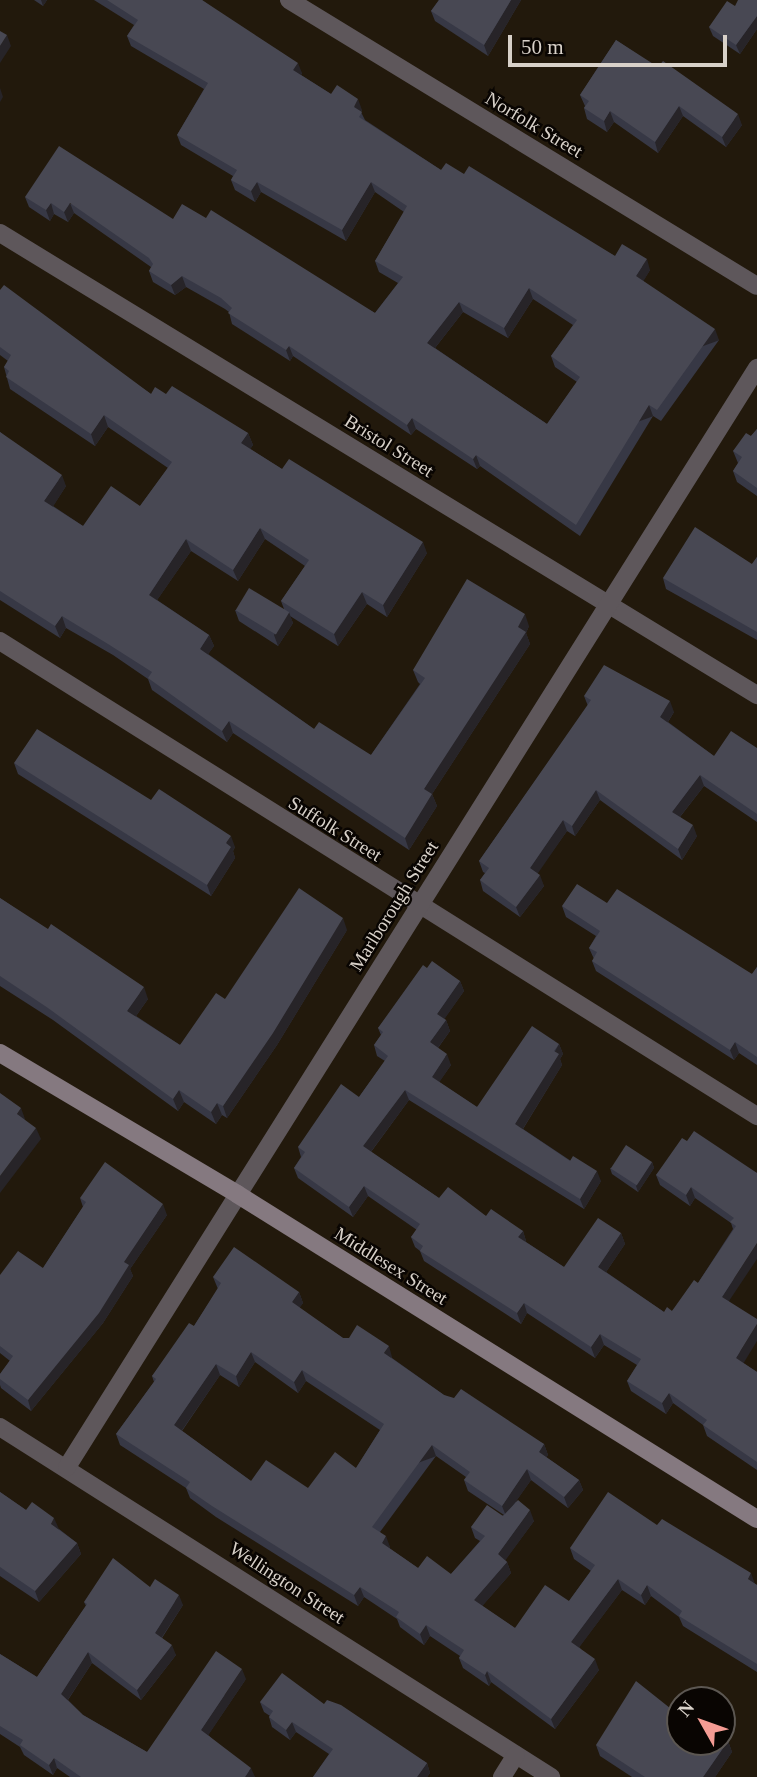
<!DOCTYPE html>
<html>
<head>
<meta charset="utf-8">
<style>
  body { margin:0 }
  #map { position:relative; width:757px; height:1777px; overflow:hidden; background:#22190c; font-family:Georgia,serif }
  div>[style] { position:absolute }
  .street>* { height:18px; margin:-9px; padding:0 9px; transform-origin:9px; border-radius:9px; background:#5e575b }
  .secondary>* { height:18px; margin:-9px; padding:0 9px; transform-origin:9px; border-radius:9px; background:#857980 }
  .wall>* { inset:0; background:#373845 }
  .shaded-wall>* { inset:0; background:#272428; transform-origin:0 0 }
  .building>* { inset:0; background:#484853; transform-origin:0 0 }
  span { translate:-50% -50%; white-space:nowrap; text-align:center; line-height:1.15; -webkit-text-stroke:5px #090502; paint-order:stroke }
  .street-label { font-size:19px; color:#d8d1c9 }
  .north { position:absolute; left:666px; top:1686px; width:70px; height:70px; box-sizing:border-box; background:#090502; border:2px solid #5c5752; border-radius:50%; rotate:310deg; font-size:19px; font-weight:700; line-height:28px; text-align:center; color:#d8d1c9 }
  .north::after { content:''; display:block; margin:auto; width:24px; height:32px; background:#f59c94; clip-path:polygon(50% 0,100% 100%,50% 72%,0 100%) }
  .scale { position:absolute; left:508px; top:35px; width:219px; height:32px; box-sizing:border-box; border:4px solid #d8d1c9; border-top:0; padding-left:9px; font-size:21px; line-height:24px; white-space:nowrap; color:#d8d1c9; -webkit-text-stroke:5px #090502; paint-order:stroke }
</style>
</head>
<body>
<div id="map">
  <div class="street">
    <i style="left:289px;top:0;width:548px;rotate:31.43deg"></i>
    <i style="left:0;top:233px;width:887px;rotate:31.4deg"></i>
    <i style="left:0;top:641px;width:894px;rotate:32.11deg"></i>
    <i style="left:0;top:1427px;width:653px;rotate:32.42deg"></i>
    <i style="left:67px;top:1467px;width:1298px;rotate:-57.88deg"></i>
    <i style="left:502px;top:1777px;width:26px;rotate:-58deg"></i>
  </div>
  <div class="secondary">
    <i style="left:0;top:1053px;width:276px;rotate:30.7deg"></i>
    <i style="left:237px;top:1194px;width:613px;rotate:32.01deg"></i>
  </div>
  <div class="wall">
    <i style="clip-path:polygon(34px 0,47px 0,43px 6px)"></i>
    <i style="clip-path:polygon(evenodd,94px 0,202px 0,302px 73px,301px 75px,331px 94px,362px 110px,361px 112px,365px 120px,441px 170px,464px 174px,615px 256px,650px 270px,643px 281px,719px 340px,661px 421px,653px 416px,580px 536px,480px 466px,477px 469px,416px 429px,411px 435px,293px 356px,290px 361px,232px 324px,229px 312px,225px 309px,186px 287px,175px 295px,153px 282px,149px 271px,151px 267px,74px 213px,68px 222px,54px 214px,50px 221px,29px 207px,25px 197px,173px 219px,206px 218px,375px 313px,398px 283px,379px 272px,375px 261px,404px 212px,375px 192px,346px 241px,261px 192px,255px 202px,235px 190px,231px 180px,233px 176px,181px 145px,177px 135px,204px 89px,131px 46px,127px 36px,134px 25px,94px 0,533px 299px,573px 325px,551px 356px,555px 367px,577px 382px,547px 424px,435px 348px,463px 312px,508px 338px,533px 299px)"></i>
    <i style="clip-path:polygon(439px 0,521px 0,488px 56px,435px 21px,431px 11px)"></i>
    <i style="clip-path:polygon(757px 0,757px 29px,740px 54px,713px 36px,709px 27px)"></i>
    <i style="clip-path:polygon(616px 40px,742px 125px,726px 147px,683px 116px,658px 153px,614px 122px,607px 132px,587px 119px,584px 108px,585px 106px,580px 95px)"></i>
    <i style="clip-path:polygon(0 290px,151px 394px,166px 394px,248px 433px,253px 445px,250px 449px,282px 469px,427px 553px,387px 617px,367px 604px,338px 646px,290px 616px,293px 623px,278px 646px,239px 621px,235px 610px,284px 609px,281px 601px,305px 566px,265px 539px,238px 581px,191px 551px,157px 600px,209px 635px,214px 646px,208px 654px,314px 729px,371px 755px,420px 684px,418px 682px,413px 670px,529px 626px,526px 633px,530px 644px,432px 794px,437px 806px,409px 850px,233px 733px,227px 742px,152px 690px,148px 679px,113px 655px,66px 628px,60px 638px,0 600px,0 432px,66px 486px,53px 506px,83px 526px,140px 506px,168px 468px,108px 427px,95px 446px,10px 389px,4px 367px,8px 361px,0 355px)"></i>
    <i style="clip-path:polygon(757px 429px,757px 496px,737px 482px,733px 471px,738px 463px,733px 451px,751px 436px)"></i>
    <i style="clip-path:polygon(757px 557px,757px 640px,666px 589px,663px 578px,752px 564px)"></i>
    <i style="clip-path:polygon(584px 696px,674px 712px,668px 722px,714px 756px,757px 748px,757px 822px,704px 786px,680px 817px,697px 836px,682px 860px,600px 800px,575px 836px,567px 831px,537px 873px,544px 886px,520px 917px,483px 891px,480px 880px,485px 873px,483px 872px,479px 861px,588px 706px)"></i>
    <i style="clip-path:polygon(14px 763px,151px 800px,235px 847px,233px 851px,235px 858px,211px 896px,18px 774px)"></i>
    <i style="clip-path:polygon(0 898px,148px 999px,136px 1016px,180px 1045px,225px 999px,347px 930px,277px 1045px,227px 1118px,222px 1115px,216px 1124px,184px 1102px,178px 1111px,53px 1020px,0 986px)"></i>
    <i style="clip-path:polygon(607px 903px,752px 974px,757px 967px,757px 1065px,739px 1053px,734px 1060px,596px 971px,592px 961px,594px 959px,589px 948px,596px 936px,566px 917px,562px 906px)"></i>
    <i style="clip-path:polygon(427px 968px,460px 981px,464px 991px,444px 1019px,446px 1020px,450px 1031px,438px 1048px,451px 1065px,439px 1082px,477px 1107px,559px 1044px,563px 1054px,560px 1059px,562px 1065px,523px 1129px,601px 1181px,584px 1209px,409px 1100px,371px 1152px,439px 1198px,486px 1216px,523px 1231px,526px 1241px,526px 1242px,564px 1267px,621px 1233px,625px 1244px,606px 1272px,664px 1312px,672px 1311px,698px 1283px,733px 1229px,731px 1223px,695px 1198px,690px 1206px,660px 1185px,656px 1175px,687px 1141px,757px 1173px,729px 1301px,743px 1363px,757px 1372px,757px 1470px,707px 1436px,703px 1425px,673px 1403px,666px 1414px,631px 1391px,627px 1381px,637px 1365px,604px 1345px,595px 1358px,527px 1313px,521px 1324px,424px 1261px,420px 1251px,415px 1247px,411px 1237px,417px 1230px,368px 1196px,353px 1217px,298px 1178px,294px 1168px,301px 1157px,298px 1147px,359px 1097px,385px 1061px,377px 1056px,374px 1045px,381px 1035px,378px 1028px)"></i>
    <i style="clip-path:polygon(652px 1162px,654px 1168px,638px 1192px,612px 1174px,610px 1168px)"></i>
    <i style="clip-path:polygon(80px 1198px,167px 1215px,130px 1269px,133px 1276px,103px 1323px,31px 1411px,1px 1388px,0 1385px,0 1374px,10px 1361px,0 1353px,0 1275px,43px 1268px,83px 1207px)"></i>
    <i style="clip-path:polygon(evenodd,213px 1277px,299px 1292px,303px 1303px,299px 1308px,343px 1338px,392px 1357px,392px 1358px,444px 1395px,544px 1444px,548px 1455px,546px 1457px,579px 1480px,583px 1490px,568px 1508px,531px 1480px,516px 1501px,534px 1521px,505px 1560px,507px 1562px,511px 1573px,482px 1606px,515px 1628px,569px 1601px,591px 1571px,574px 1559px,570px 1548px,657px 1525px,757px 1585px,757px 1672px,683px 1626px,679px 1617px,651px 1596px,645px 1605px,622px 1590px,579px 1647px,599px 1670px,555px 1729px,491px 1682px,489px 1686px,463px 1668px,459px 1658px,460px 1656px,430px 1636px,424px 1645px,400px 1627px,397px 1619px,364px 1597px,358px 1606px,216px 1517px,190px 1498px,186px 1488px,120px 1445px,116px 1434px,154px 1382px,152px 1376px,194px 1326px,218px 1289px,213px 1277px,255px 1362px,298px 1393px,306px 1381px,380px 1430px,356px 1468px,308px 1488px,251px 1481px,182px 1431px,220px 1375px,239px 1387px,255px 1362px,213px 1277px,436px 1456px,466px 1477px,464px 1480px,468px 1491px,504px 1515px,471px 1527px,475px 1538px,480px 1541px,451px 1574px,418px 1568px,389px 1548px,390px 1547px,380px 1532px,436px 1456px)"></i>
    <i style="clip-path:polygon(0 1492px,26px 1510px,59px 1529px,77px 1543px,81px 1554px,39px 1602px,0 1576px)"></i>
    <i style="clip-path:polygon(150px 1587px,183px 1605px,162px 1638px,176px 1655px,141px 1700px,92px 1663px,68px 1700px,83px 1715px,147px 1752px,246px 1679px,208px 1735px,255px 1777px,70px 1777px,57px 1768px,53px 1775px,24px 1755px,20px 1747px,0 1734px,0 1654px,37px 1677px,86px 1606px,84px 1602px)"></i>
    <i style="clip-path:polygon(260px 1702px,324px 1704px,427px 1763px,430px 1773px,427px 1777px,313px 1777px,329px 1754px,296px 1732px,290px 1740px,272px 1727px,269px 1717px,270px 1716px,264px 1712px)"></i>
    <i style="clip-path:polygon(728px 1741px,732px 1752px,715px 1777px,632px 1777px,600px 1756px,596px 1745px)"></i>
  </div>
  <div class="shaded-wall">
    <i style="clip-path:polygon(41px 0,47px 0,43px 6px)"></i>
    <i style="clip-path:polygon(511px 0,521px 0,488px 56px,484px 45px)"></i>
    <i style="clip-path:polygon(757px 16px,757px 29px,740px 54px,736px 45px)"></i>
    <i style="clip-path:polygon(7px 35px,11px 46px,0 63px,0 46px)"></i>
    <i style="clip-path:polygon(298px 63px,302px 73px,297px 81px,293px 70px)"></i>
    <i style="clip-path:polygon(0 88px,3px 97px,0 102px)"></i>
    <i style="clip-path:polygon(358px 99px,362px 110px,357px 118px,354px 107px)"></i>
    <i style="clip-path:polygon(679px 106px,683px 116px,658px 153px,655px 142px)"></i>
    <i style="clip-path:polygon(610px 111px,614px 122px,607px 132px,604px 121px)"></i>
    <i style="clip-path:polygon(738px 114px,742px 125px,726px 147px,722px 137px)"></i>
    <i style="clip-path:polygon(257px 182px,261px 192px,255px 202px,251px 191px)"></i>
    <i style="clip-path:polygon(371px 182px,375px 192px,346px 241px,342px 230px)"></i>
    <i style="clip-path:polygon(51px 203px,54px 214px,50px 221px,46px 210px)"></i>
    <i style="clip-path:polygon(70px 203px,74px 213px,68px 222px,64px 212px)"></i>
    <i style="clip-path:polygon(647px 259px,650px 270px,640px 287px,636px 276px)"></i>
    <i style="clip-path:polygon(182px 276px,186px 287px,175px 295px,171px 285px)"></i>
    <i style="clip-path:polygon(529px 288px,533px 299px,508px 338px,504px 328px)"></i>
    <i style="clip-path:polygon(459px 302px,463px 312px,431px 353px,427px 343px)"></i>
    <i style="left:715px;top:329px;width:12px;height:100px;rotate:70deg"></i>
    <i style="clip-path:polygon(289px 346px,293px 356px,290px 361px,286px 350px)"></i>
    <i style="left:649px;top:405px;width:12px;height:140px;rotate:70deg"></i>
    <i style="clip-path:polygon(104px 415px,108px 427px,95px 446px,91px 434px)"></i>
    <i style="clip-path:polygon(412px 418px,416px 429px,411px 435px,407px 425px)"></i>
    <i style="clip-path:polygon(248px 433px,253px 445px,246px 455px,241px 443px)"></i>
    <i style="clip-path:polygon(476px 455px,480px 466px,477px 469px,473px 459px)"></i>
    <i style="clip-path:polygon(62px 475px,66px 486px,49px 513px,44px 501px)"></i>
    <i style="clip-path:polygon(260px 528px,265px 539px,238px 581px,233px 570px)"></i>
    <i style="clip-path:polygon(186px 539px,191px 551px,153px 606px,149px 595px)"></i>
    <i style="clip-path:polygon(423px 542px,427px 553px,387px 617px,383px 605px)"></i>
    <i style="clip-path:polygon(362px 592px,367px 604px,338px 646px,334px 634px)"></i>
    <i style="clip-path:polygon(289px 612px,293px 623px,278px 646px,274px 635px)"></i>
    <i style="clip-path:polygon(525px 614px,529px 626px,526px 633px,530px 644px,432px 794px,437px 806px,409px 850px,405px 838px,424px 789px)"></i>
    <i style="clip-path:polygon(62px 616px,66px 628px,60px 638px,55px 626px)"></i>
    <i style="clip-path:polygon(209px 635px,214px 646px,204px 660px,200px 649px)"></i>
    <i style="clip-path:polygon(670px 701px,674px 712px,664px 728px,660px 717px)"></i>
    <i style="clip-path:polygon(229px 721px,233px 733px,227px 742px,222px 731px)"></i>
    <i style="clip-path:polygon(700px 775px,704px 786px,675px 823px,672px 812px)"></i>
    <i style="clip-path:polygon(596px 790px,600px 800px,575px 836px,572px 826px)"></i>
    <i style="clip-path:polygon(563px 820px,567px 831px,534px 879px,530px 868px)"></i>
    <i style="clip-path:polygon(693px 825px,697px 836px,682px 860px,678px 849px)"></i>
    <i style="clip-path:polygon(231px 836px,235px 847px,233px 851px,235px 858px,211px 896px,207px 885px,226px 843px)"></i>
    <i style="clip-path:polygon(540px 875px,544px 886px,520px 917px,516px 907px)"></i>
    <i style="clip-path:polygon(343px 918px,347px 930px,277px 1045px,227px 1118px,223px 1106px)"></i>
    <i style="clip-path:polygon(460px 981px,464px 991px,441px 1024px,437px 1014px)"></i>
    <i style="clip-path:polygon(144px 987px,148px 999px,131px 1023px,127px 1011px)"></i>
    <i style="clip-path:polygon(446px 1020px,450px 1031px,434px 1053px,430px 1042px)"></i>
    <i style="clip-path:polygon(735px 1042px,739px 1053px,734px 1060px,730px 1050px)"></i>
    <i style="clip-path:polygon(559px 1044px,563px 1054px,560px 1059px,562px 1065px,519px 1135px,515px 1124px)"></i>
    <i style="clip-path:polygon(447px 1054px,451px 1065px,436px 1087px,432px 1077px)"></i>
    <i style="clip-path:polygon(179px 1090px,184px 1102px,178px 1111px,173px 1099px)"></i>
    <i style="clip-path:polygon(405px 1090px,409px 1100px,367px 1157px,363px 1146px)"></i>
    <i style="clip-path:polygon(217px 1103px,222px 1115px,216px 1124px,211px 1112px)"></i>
    <i style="clip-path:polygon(21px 1108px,25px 1119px,21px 1125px,17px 1114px)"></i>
    <i style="clip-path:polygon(36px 1128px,41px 1139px,0 1193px,0 1176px)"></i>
    <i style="clip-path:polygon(652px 1162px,654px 1168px,638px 1192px,636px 1186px)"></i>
    <i style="clip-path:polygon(597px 1171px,601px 1181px,584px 1209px,580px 1199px)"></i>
    <i style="clip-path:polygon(364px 1186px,368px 1196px,353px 1217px,349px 1207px)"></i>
    <i style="clip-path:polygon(691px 1187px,695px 1198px,690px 1206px,686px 1195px)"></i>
    <i style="clip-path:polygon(163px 1204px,167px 1215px,130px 1269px,133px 1276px,103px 1323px,31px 1411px,28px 1400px)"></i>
    <i style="clip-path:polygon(523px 1231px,526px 1241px,522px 1248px,518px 1237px)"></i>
    <i style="clip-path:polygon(621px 1233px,625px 1244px,602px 1278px,598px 1267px)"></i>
    <i style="clip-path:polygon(757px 1243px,757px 1259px,725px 1307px,722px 1297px)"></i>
    <i style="clip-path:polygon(299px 1292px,303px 1303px,296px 1313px,292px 1302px)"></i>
    <i style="clip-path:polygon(524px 1303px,527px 1313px,521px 1324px,517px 1313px)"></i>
    <i style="clip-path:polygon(757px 1324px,757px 1341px,740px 1369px,736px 1358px)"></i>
    <i style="clip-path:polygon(600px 1334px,604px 1345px,595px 1358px,591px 1347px)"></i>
    <i style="clip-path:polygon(389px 1346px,392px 1357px,388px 1364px,384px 1353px)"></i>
    <i style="clip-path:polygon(251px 1352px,255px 1362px,239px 1387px,236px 1376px)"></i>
    <i style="clip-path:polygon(216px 1364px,220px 1375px,178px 1436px,174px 1425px)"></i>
    <i style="clip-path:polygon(302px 1370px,306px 1381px,298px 1393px,294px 1382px)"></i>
    <i style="clip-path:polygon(669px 1393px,673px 1403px,666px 1414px,662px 1403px)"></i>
    <i style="clip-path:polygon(544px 1444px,548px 1455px,543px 1463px,539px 1452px)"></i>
    <i style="left:432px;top:1445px;width:12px;height:102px;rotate:70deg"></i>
    <i style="clip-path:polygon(527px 1469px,531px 1480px,506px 1516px,502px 1506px)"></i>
    <i style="clip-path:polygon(579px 1480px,583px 1490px,568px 1508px,564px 1497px)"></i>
    <i style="clip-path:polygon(530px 1510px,534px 1521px,502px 1565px,498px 1554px)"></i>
    <i style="clip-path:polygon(54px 1518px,59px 1529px,55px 1535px,51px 1524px)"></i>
    <i style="clip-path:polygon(386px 1536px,390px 1547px,386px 1553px,382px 1543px)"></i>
    <i style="clip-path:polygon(77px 1543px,81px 1554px,39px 1602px,35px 1591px)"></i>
    <i style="clip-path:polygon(507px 1562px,511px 1573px,478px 1611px,474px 1600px)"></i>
    <i style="clip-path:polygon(751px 1573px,755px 1584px,748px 1579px)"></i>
    <i style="clip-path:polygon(618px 1579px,622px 1590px,575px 1653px,571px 1642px)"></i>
    <i style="clip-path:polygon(647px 1585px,651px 1596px,645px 1605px,641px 1595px)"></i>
    <i style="clip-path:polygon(360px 1587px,364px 1597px,358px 1606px,354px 1595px)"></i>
    <i style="clip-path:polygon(179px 1595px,183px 1605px,158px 1643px,155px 1633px)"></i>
    <i style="clip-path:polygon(426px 1625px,430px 1636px,424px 1645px,420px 1634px)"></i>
    <i style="clip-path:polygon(172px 1645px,176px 1655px,141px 1700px,137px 1690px)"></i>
    <i style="clip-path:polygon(88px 1652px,92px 1663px,65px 1704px,61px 1694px)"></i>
    <i style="clip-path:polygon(595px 1659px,599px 1670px,555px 1729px,551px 1719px)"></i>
    <i style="clip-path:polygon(242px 1669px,246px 1679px,205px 1740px,201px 1730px)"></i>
    <i style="clip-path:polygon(487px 1671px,491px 1682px,489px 1686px,485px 1675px)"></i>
    <i style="clip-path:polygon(292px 1722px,296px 1732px,290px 1740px,286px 1730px)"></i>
    <i style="clip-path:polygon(728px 1741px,732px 1752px,715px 1777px,703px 1777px)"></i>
    <i style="clip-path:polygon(54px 1758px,57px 1768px,53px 1775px,49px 1765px)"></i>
    <i style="clip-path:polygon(427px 1763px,430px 1773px,427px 1777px,417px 1777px)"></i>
    <i style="clip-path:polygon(251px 1768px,255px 1777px,245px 1777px)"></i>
  </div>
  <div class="building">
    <i style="clip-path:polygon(evenodd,107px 0,202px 0,298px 63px,293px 70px,331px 94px,337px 85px,358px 99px,354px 107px,362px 112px,359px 117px,441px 170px,446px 163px,464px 174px,469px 166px,615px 256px,622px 244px,647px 259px,636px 276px,715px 329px,657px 410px,649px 405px,576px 525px,476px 455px,473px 459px,412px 418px,407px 425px,289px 346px,286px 350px,228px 313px,232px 308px,221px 298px,182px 276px,171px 285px,149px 271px,153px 264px,149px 258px,70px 203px,64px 212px,51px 203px,46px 210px,25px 197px,59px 146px,173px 219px,182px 204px,206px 218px,211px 210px,375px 313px,403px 277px,375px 261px,407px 206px,371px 182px,342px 230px,257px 182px,251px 191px,231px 180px,237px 170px,177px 135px,208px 83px,127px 36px,138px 20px,107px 0,529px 288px,577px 320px,551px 356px,580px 377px,547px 424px,427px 343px,459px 302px,504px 328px,529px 288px)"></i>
    <i style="clip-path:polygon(439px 0,511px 0,484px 45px,431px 11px)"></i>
    <i style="clip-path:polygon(738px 0,757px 0,757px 16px,736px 45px,709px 27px,727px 1px,735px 6px)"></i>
    <i style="clip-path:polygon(0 31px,7px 35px,0 46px)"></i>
    <i style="clip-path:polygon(616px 40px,658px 67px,663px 61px,738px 114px,722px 137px,679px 106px,655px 142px,610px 111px,604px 121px,584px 108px,589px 101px,580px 95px)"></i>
    <i style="clip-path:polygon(4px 285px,151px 394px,155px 387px,166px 394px,172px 386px,248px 433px,241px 443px,282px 469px,289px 459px,423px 542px,383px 605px,362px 592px,334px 634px,281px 601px,309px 560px,260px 528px,233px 570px,186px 539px,149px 595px,209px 635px,200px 649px,314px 729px,319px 722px,371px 755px,425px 678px,413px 670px,467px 579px,525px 614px,518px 627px,526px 632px,424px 789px,432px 794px,405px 838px,229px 721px,222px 731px,148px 678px,152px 672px,108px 644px,62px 616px,55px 626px,0 591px,0 432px,62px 475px,44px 501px,83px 526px,111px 486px,140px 506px,172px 462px,104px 415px,91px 434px,6px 377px,9px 371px,4px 367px,11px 355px,0 347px,0 290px)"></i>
    <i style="clip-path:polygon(757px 429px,757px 488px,733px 471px,742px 457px,733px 451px,746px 433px,751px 436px)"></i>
    <i style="clip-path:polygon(695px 527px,752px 564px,757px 557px,757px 632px,663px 578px)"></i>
    <i style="left:249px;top:588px;width:47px;height:26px;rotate:31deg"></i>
    <i style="clip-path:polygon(604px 665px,670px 701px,660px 717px,714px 756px,731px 731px,757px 748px,757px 814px,700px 775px,672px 812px,693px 825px,678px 849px,596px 790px,572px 826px,563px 820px,530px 868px,540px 875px,516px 907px,480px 880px,489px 868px,479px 861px,591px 700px,584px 696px)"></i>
    <i style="clip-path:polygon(37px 729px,151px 800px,159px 789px,231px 836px,226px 843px,231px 847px,207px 885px,14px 763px)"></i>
    <i style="clip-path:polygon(577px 884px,607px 903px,617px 889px,752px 974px,757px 967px,757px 1057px,735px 1042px,730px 1050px,592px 961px,597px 952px,589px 948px,600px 931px,562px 906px)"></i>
    <i style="clip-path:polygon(299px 888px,343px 918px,273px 1033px,223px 1106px,217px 1103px,211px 1112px,179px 1090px,173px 1099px,48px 1008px,0 976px,0 898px,48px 929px,51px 924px,144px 987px,127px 1011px,180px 1045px,216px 993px,225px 999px)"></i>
    <i style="clip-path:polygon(432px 961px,460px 981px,437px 1014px,446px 1020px,430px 1042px,447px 1054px,432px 1077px,477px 1107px,532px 1026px,559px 1044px,554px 1051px,559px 1054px,515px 1124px,570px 1161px,573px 1156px,597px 1171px,580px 1199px,405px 1090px,363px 1146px,439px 1198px,448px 1187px,486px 1216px,491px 1209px,523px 1231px,518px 1237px,564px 1267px,598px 1218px,621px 1233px,598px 1267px,664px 1312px,667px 1307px,672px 1311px,694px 1280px,698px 1283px,736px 1226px,730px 1222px,734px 1218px,691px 1187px,686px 1195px,656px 1175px,682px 1138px,687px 1141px,694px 1131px,757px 1173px,757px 1243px,722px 1297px,757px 1319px,757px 1324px,736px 1358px,757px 1372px,757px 1462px,703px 1425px,707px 1420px,669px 1393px,662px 1403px,627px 1381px,641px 1359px,600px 1334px,591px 1347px,524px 1303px,517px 1313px,420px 1251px,423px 1246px,411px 1237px,420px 1224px,364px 1186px,349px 1207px,294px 1168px,305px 1152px,298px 1147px,341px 1084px,359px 1097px,388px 1056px,374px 1045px,383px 1032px,378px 1028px,423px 965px,427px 968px)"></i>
    <i style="clip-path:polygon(0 1093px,21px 1108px,17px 1114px,36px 1128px,0 1176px)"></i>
    <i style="left:626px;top:1145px;width:31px;height:28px;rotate:33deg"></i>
    <i style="clip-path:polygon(105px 1162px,163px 1204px,124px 1262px,129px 1265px,99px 1313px,28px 1400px,0 1379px,0 1374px,13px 1356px,0 1346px,0 1275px,18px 1251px,43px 1268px,86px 1202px,80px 1198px)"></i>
    <i style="clip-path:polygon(evenodd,234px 1247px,299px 1292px,292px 1302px,343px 1338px,349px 1338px,357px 1325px,389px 1346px,384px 1353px,444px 1395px,454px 1398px,461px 1389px,544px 1444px,539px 1452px,579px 1480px,564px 1497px,527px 1469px,502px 1506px,464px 1480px,470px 1472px,432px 1445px,372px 1527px,386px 1536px,382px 1543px,418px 1568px,427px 1556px,451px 1574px,485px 1536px,471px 1527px,487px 1505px,503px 1516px,518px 1500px,530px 1510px,498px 1554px,507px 1562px,474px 1600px,515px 1628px,545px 1585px,569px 1601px,595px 1565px,570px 1548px,608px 1492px,657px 1525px,662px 1519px,751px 1573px,748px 1579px,757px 1585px,757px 1664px,679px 1616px,682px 1611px,647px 1585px,641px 1595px,618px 1579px,571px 1642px,595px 1659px,551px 1719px,487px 1671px,485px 1675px,459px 1658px,464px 1650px,426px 1625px,420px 1634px,396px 1617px,399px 1612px,360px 1587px,354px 1595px,212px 1506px,186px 1488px,190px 1482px,116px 1434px,156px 1379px,152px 1376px,189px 1323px,194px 1326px,221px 1283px,213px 1277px,234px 1247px,251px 1352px,294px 1382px,302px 1370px,384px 1424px,356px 1468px,335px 1452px,308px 1488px,266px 1460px,251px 1481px,174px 1425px,216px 1364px,236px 1376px,251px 1352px)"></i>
    <i style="clip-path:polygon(0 1492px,26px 1510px,32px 1502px,54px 1518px,51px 1524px,77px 1543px,35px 1591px,0 1567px)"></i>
    <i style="clip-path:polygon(113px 1558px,150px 1587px,155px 1579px,179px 1595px,155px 1633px,172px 1645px,137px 1690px,88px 1652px,61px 1694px,83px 1715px,147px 1752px,216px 1651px,242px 1669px,201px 1730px,251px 1768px,245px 1777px,81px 1777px,54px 1758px,49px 1765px,20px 1745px,23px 1740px,0 1726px,0 1654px,37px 1677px,87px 1604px,84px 1602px)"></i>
    <i style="clip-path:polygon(282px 1673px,324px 1704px,327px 1700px,341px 1705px,427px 1763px,417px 1777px,313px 1777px,333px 1749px,292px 1722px,286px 1730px,269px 1717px,273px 1711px,260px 1702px)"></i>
    <i style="clip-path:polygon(636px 1681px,680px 1716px,680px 1742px,722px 1742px,722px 1737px,728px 1741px,703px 1777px,645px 1777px,596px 1745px)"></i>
  </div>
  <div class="street-label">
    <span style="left:534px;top:125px;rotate:31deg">Norfolk Street</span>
    <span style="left:389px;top:446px;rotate:32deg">Bristol Street</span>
    <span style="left:335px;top:829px;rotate:32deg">Suffolk Street</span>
    <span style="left:394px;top:906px;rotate:-58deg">Marlborough Street</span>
    <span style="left:391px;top:1266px;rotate:32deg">Middlesex Street</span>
    <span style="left:287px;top:1583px;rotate:33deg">Wellington Street</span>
  </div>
  <div class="north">N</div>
  <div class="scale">50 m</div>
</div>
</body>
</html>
